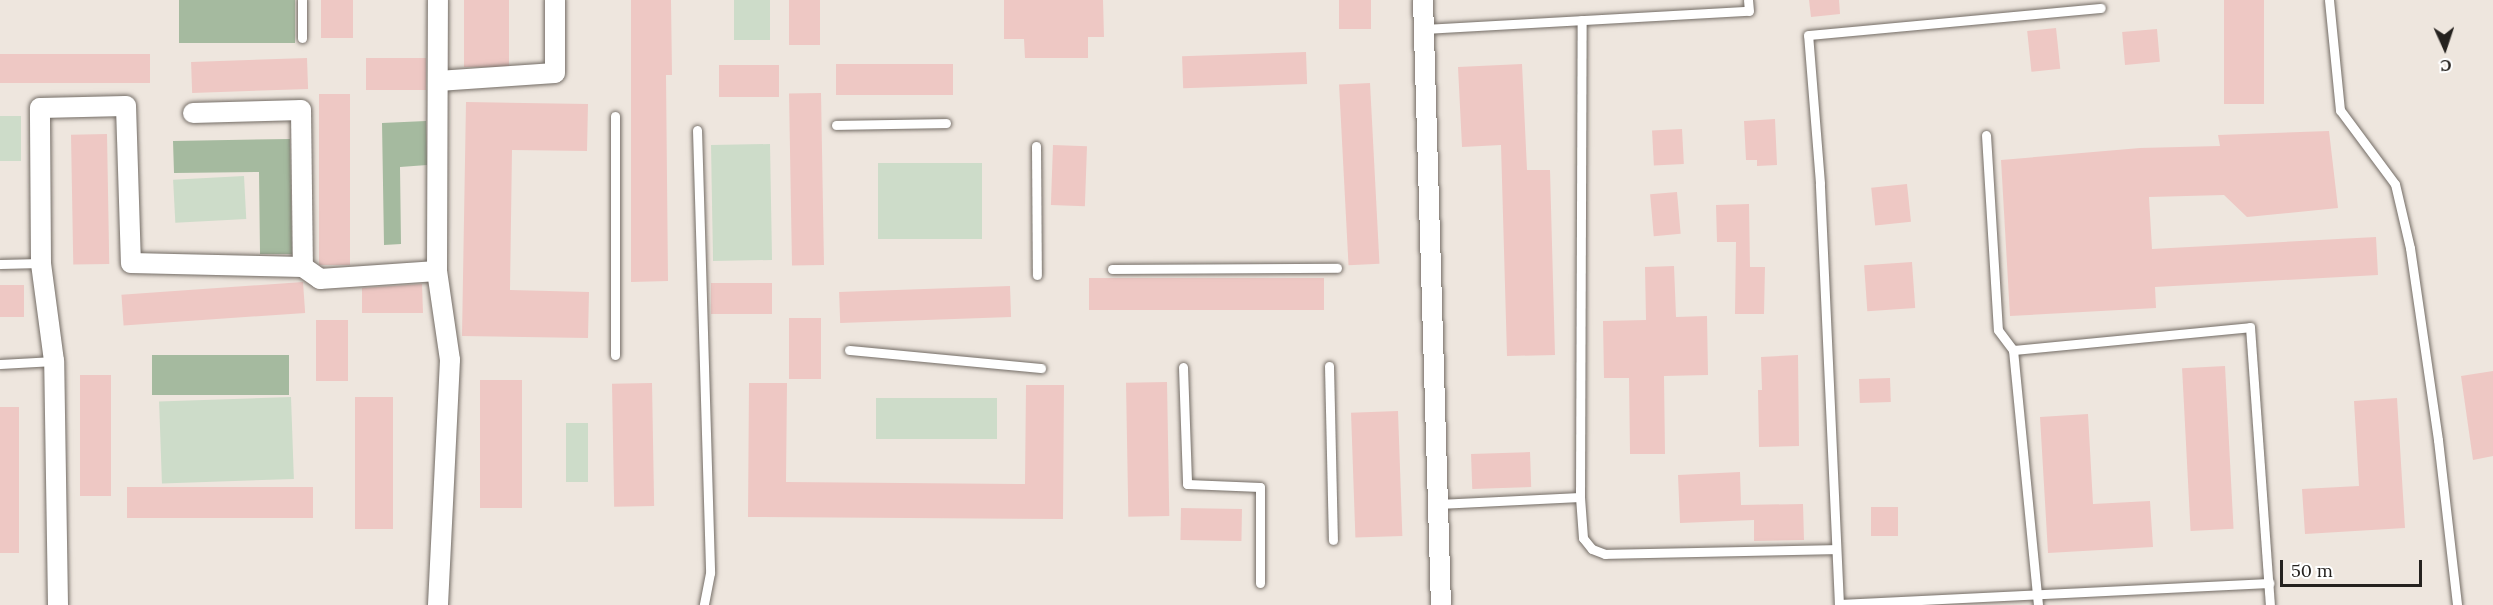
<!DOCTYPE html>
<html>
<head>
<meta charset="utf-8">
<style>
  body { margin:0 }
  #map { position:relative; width:2493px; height:605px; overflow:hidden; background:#eee6de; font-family:Lora,serif }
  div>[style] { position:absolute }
  .green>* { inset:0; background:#cddcc9; transform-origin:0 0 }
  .forest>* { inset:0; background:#a5ba9f; transform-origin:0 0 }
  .building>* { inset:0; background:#eec8c4; transform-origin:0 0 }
  .roads { filter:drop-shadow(0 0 2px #736c65) drop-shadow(0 0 2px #736c65) }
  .service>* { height:9px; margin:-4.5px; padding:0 4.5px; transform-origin:4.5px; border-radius:4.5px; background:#fff }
  .minor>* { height:20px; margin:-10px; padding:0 10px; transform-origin:10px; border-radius:10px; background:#fff }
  span { translate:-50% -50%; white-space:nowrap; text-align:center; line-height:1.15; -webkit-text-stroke:4.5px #fff; paint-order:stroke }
  .north { position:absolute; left:2415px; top:18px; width:60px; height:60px; -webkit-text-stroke:4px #fff; paint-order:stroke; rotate:177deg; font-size:16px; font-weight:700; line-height:24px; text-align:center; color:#25221f }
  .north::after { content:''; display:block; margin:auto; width:21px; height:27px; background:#25221f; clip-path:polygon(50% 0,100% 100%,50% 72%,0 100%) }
  .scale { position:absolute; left:2280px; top:560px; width:142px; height:27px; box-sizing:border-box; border:3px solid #25221f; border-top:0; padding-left:8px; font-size:18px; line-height:21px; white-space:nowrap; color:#25221f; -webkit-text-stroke:4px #fff; paint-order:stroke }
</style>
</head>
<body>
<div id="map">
  <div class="green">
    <i style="left:734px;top:0;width:36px;height:40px"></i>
    <i style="left:0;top:116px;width:21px;height:45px"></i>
    <i style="left:770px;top:144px;width:116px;height:59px;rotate:89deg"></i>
    <i style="left:982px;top:163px;width:76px;height:104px;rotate:90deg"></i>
    <i style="left:244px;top:176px;width:43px;height:71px;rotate:87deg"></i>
    <i style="left:291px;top:397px;width:82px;height:132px;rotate:88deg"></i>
    <i style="left:876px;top:398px;width:121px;height:41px"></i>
    <i style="left:588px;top:423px;width:59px;height:22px;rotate:90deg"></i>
  </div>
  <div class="forest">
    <i style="left:179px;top:0;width:116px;height:43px"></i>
    <i style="clip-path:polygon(426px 121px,427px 165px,400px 167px,401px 244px,384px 245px,382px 123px)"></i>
    <i style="clip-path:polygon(290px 139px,292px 254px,260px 254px,259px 172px,174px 173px,173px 141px)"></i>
    <i style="left:152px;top:355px;width:137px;height:40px"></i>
  </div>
  <div class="building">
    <i style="left:321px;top:0;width:32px;height:38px"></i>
    <i style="left:464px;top:0;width:45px;height:67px"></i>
    <i style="clip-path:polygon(631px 0,671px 0,672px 75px,666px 75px,668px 281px,631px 282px)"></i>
    <i style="left:789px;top:0;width:31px;height:45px"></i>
    <i style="clip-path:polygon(1004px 0,1103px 0,1104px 37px,1088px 37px,1088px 58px,1025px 58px,1024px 39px,1004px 39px)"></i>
    <i style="left:1339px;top:0;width:32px;height:29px"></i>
    <i style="clip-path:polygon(1809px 0,1839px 0,1840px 14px,1811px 17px)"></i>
    <i style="left:2224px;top:0;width:40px;height:104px"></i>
    <i style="left:2056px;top:28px;width:41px;height:29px;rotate:84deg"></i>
    <i style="left:2157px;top:29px;width:33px;height:35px;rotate:85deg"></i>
    <i style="left:1306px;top:52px;width:32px;height:124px;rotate:88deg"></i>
    <i style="left:150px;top:54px;width:29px;height:150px;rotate:90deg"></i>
    <i style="left:307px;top:58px;width:31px;height:116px;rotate:88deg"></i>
    <i style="left:426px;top:58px;width:32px;height:60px;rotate:90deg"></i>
    <i style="left:953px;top:64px;width:31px;height:117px;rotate:90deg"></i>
    <i style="clip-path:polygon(1522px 64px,1527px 170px,1550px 170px,1555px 355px,1507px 356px,1501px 145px,1462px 147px,1458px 67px)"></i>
    <i style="left:719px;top:65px;width:60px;height:32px"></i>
    <i style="left:1370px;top:83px;width:181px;height:31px;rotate:87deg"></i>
    <i style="left:821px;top:93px;width:172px;height:32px;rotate:89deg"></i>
    <i style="left:319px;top:94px;width:31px;height:171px"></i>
    <i style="clip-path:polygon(466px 102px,588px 104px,587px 151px,512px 150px,510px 290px,589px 292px,588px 338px,462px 336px)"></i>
    <i style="clip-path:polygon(1775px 119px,1777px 165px,1757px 166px,1757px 160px,1746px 160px,1744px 121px)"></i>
    <i style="left:1682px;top:129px;width:35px;height:30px;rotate:87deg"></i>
    <i style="clip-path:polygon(2329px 131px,2338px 208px,2247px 217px,2224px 195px,2149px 197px,2152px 249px,2376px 237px,2378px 275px,2155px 287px,2156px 308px,2010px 316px,2001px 160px,2140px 148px,2220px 146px,2218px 135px)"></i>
    <i style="left:107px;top:134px;width:130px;height:36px;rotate:89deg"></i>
    <i style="left:1053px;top:145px;width:34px;height:60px;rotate:2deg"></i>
    <i style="left:1907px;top:184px;width:38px;height:36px;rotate:84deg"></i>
    <i style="left:1677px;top:192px;width:42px;height:27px;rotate:85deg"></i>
    <i style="clip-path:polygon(1749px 204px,1750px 267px,1765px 267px,1764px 314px,1735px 314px,1736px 242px,1717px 242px,1716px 205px)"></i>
    <i style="left:1912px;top:262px;width:46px;height:48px;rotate:86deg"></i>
    <i style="clip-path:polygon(1674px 266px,1676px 317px,1707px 316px,1708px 375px,1664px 376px,1665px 454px,1630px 454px,1629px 378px,1604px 378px,1603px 321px,1646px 320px,1645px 267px)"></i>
    <i style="left:1324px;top:278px;width:32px;height:235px;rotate:90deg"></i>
    <i style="left:303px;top:282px;width:31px;height:182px;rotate:86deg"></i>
    <i style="left:711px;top:283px;width:61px;height:31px"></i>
    <i style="clip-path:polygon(422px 284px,423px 313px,362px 313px,362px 288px)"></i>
    <i style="left:0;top:285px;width:24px;height:32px"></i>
    <i style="left:1010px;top:286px;width:31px;height:171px;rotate:88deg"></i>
    <i style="left:789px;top:318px;width:32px;height:61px"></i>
    <i style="left:316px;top:320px;width:32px;height:61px"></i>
    <i style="clip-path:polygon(1798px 355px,1799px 446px,1759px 447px,1758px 390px,1762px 390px,1761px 357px)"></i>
    <i style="left:2225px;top:366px;width:163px;height:43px;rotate:87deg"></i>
    <i style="clip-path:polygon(2493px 371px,2493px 456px,2473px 460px,2461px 376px)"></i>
    <i style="left:80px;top:375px;width:31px;height:121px"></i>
    <i style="left:1890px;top:378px;width:24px;height:31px;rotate:88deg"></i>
    <i style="left:480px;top:380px;width:42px;height:128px"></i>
    <i style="left:1167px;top:382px;width:134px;height:41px;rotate:89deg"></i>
    <i style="left:652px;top:383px;width:123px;height:40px;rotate:89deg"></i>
    <i style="clip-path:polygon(749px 383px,787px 383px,786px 482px,1025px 484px,1026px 385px,1064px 385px,1063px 519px,748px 517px)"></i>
    <i style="left:355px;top:397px;width:38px;height:132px"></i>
    <i style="clip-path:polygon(2397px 398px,2405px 528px,2305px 534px,2302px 489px,2359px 486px,2354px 401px)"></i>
    <i style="left:0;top:407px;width:19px;height:146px"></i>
    <i style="left:1398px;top:411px;width:125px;height:47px;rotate:88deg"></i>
    <i style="clip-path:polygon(2088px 414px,2093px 504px,2150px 501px,2153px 547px,2048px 553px,2040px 417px)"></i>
    <i style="left:1530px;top:452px;width:35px;height:59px;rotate:88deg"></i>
    <i style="clip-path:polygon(1740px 472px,1741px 505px,1803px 504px,1804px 540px,1754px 541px,1754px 520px,1680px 523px,1678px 475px)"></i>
    <i style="left:127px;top:487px;width:186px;height:31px"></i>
    <i style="left:1871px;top:507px;width:27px;height:29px"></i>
    <i style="left:1181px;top:508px;width:61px;height:32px;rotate:1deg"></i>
  </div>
  <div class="roads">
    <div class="service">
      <i style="left:302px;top:0;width:38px;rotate:90deg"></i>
      <i style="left:2329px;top:0;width:111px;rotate:84.3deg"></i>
      <i style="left:2340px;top:110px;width:92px;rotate:53.4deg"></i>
      <i style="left:2395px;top:184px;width:66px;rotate:76.8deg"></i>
      <i style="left:2410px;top:248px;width:194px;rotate:81.7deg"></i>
      <i style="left:2438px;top:440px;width:166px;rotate:83.4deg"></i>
      <i style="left:1424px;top:29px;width:325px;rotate:-3.2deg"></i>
      <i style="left:1749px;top:11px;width:11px;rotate:-95deg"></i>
      <i style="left:836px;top:125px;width:110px;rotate:-1deg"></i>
      <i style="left:697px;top:130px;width:443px;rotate:88.3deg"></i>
      <i style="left:710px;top:573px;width:33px;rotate:101deg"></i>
      <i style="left:1986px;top:135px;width:195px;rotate:86.5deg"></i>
      <i style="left:1998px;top:330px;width:25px;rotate:53deg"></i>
      <i style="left:2013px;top:350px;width:256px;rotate:84.4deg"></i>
      <i style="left:1036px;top:146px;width:129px;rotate:89.6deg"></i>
      <i style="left:0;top:264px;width:41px;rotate:-1.4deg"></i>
      <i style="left:1112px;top:269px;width:225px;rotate:-0.3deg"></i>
      <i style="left:849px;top:350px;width:193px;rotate:5.4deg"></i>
      <i style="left:2013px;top:350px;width:238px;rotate:-5.5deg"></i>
      <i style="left:2250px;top:327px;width:279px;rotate:85.9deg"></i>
      <i style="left:615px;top:355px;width:239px;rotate:-90deg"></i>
      <i style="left:0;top:364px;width:54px;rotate:-3.2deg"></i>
      <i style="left:1329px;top:366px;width:174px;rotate:88.7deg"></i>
      <i style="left:1183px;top:367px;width:117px;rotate:88deg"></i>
      <i style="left:1187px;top:484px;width:73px;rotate:2.4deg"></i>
      <i style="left:1260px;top:487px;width:96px;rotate:90deg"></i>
      <i style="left:1580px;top:497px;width:41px;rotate:85.8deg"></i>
      <i style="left:1583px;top:538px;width:14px;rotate:51deg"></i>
      <i style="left:1592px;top:549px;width:14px;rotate:21deg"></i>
      <i style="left:1605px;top:554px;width:231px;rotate:-1.2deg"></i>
      <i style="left:1438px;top:504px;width:142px;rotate:-2.8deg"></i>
      <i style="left:1580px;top:497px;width:477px;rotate:-89.8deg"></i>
      <i style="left:1839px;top:604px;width:431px;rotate:-2.8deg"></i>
      <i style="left:1839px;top:605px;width:422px;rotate:-92.6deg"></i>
      <i style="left:1820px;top:183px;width:148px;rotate:-94.6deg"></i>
      <i style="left:1808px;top:35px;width:294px;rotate:-5.3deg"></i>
    </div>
    <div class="minor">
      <i style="left:1423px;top:0;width:605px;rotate:88.3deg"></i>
      <i style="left:438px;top:81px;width:117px;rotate:-3.9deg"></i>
      <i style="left:555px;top:73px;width:73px;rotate:-90deg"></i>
      <i style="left:193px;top:113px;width:108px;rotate:-1.6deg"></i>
      <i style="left:301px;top:110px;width:157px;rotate:89.3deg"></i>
      <i style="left:58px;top:605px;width:244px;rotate:-90.9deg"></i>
      <i style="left:54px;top:361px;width:99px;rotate:-97.6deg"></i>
      <i style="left:41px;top:263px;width:155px;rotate:-90.4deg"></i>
      <i style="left:40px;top:108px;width:86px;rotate:-1.3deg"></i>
      <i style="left:126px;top:106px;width:157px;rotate:88.2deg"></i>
      <i style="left:131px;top:263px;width:172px;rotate:1.3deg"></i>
      <i style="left:303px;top:267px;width:21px;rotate:35deg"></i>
      <i style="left:320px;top:279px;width:117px;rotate:-3.9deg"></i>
      <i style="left:438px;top:605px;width:245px;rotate:-87.2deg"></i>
      <i style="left:450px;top:360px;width:90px;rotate:-98.3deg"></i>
      <i style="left:437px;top:271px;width:271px;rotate:-89.8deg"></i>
    </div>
  </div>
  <div class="north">С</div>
  <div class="scale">50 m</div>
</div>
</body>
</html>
